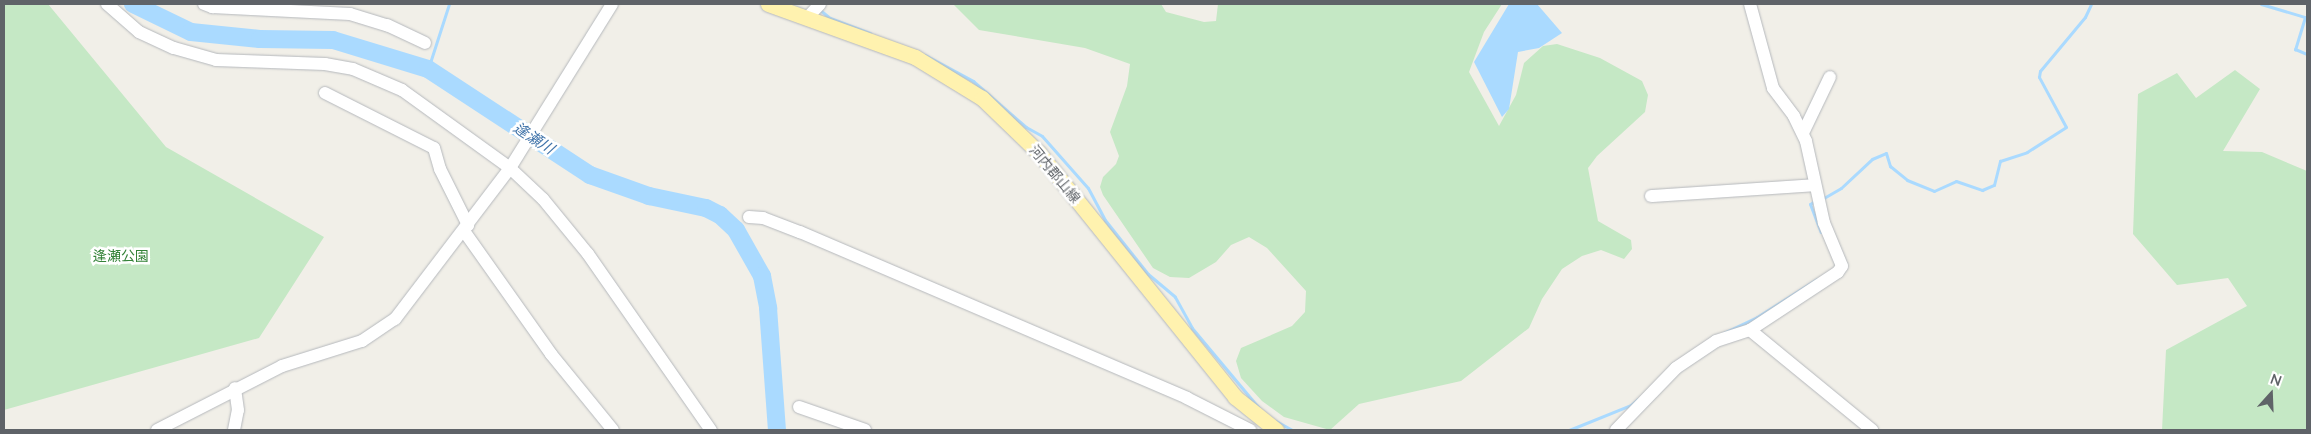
<!DOCTYPE html>
<html>
<head>
<meta charset="utf-8">
<style>
  body { margin:0 }
  #map { position:relative; width:2311px; height:434px; overflow:hidden; background:#f1efe8; font-family:Lato,"Noto Sans JP",sans-serif }
  div>[style] { position:absolute }
  .green>* { inset:0; background:#c5e8c5 }
  .water>* { inset:0; background:#aadaff }
  .stream>* { height:3px; margin:-1.5px; padding:0 1.5px; transform-origin:1.5px; border-radius:1.5px; background:#aadaff }
  .river>* { height:18px; margin:-9px; padding:0 9px; transform-origin:9px; border-radius:9px; background:#aadaff }
  .roads { filter:drop-shadow(0 0 1px #b5b8bc) drop-shadow(0 0 1px #b5b8bc) }
  .minor>* { height:12px; margin:-6px; padding:0 6px; transform-origin:6px; border-radius:6px; background:#fff }
  .major>* { height:15px; margin:-7.5px; padding:0 7.5px; transform-origin:7.5px; border-radius:7.5px; background:#fff2af }
  span { translate:-50% -50%; white-space:nowrap; text-align:center; line-height:1.15; -webkit-text-stroke:5px #fff; paint-order:stroke }
  .street-label { font-size:14px; color:#5f6368 }
  .park-label { font-size:14px; color:#348238 }
  .water-label { font-size:15px; color:#4174aa; font-style:italic }
  .frame { position:absolute; inset:0; border:5px solid #5f6368; pointer-events:none }
  .north { position:absolute; left:2246px; top:369px; width:50px; height:50px; -webkit-text-stroke:4px #fff; paint-order:stroke; rotate:20deg; font-size:14px; font-weight:700; line-height:20px; text-align:center; color:#5f6368 }
  .north::after { content:''; display:block; margin:auto; width:18px; height:22px; background:#5f6368; clip-path:polygon(50% 0,100% 100%,50% 72%,0 100%) }
</style>
</head>
<body>
<div id="map">
  <div class="green">
    <i style="clip-path:polygon(4px 4px,48px 4px,166px 147px,324px 237px,259px 338px,4px 410px)"></i>
    <i style="clip-path:polygon(953px 4px,1161px 4px,1166px 12px,1204px 22px,1216px 21px,1218px 4px,1502px 4px,1484px 32px,1469px 72px,1499px 126px,1516px 95px,1524px 63px,1543px 46px,1557px 44px,1600px 58px,1642px 81px,1648px 95px,1645px 112px,1597px 156px,1588px 168px,1598px 221px,1631px 240px,1632px 249px,1624px 259px,1601px 250px,1582px 256px,1562px 269px,1542px 299px,1529px 328px,1461px 381px,1359px 404px,1330px 430px,1284px 417px,1262px 401px,1241px 378px,1236px 361px,1241px 348px,1292px 326px,1305px 312px,1306px 291px,1267px 248px,1249px 237px,1231px 245px,1216px 262px,1189px 278px,1170px 277px,1153px 268px,1103px 195px,1100px 187px,1103px 177px,1116px 164px,1119px 156px,1110px 132px,1127px 86px,1130px 64px,1085px 48px,979px 30px)"></i>
    <i style="clip-path:polygon(2235px 70px,2260px 89px,2223px 151px,2262px 152px,2307px 171px,2307px 430px,2162px 430px,2166px 350px,2247px 306px,2228px 278px,2177px 285px,2133px 234px,2138px 94px,2177px 73px,2196px 98px)"></i>
  </div>
  <div class="water">
    <i style="clip-path:polygon(1509px 4px,1537px 4px,1562px 33px,1539px 48px,1518px 52px,1509px 109px,1502px 117px,1474px 62px)"></i>
  </div>
  <div class="stream">
    <i style="left:2261px;top:4px;width:46px;rotate:16.5deg"></i>
    <i style="left:2305px;top:17px;width:34px;rotate:107deg"></i>
    <i style="left:2295px;top:49px;width:13px;rotate:23deg"></i>
    <i style="left:820px;top:10px;width:13px;rotate:39deg"></i>
    <i style="left:830px;top:18px;width:43px;rotate:20.6deg"></i>
    <i style="left:925px;top:55px;width:55px;rotate:28.4deg"></i>
    <i style="left:973px;top:81px;width:70px;rotate:41deg"></i>
    <i style="left:1026px;top:127px;width:18px;rotate:29deg"></i>
    <i style="left:1042px;top:136px;width:69px;rotate:48.5deg"></i>
    <i style="left:1088px;top:188px;width:36px;rotate:62deg"></i>
    <i style="left:1105px;top:220px;width:69px;rotate:51.5deg"></i>
    <i style="left:1148px;top:274px;width:35px;rotate:40deg"></i>
    <i style="left:1175px;top:297px;width:35px;rotate:61deg"></i>
    <i style="left:1192px;top:328px;width:104px;rotate:50.1deg"></i>
    <i style="left:428px;top:69px;width:68px;rotate:-72.1deg"></i>
    <i style="left:1822px;top:199px;width:22px;rotate:-30deg"></i>
    <i style="left:1841px;top:188px;width:42px;rotate:-43.1deg"></i>
    <i style="left:1872px;top:159px;width:15px;rotate:-23deg"></i>
    <i style="left:1886px;top:153px;width:14px;rotate:73deg"></i>
    <i style="left:1890px;top:166px;width:22px;rotate:39deg"></i>
    <i style="left:1907px;top:180px;width:29px;rotate:22deg"></i>
    <i style="left:1934px;top:191px;width:24px;rotate:-24deg"></i>
    <i style="left:1956px;top:181px;width:28px;rotate:19deg"></i>
    <i style="left:1982px;top:190px;width:13px;rotate:-23deg"></i>
    <i style="left:1994px;top:185px;width:25px;rotate:-76deg"></i>
    <i style="left:2000px;top:161px;width:28px;rotate:-18deg"></i>
    <i style="left:2027px;top:152px;width:46px;rotate:-32.7deg"></i>
    <i style="left:2066px;top:127px;width:57px;rotate:-118.4deg"></i>
    <i style="left:2039px;top:77px;width:6px;rotate:-81deg"></i>
    <i style="left:2040px;top:71px;width:70px;rotate:-50.2deg"></i>
    <i style="left:2085px;top:17px;width:14px;rotate:-65deg"></i>
    <i style="left:1816px;top:200px;width:7px;rotate:146deg"></i>
    <i style="left:1810px;top:204px;width:30px;rotate:69deg"></i>
    <i style="left:1719px;top:335px;width:42px;rotate:-25.3deg"></i>
    <i style="left:1757px;top:317px;width:71px;rotate:-32.3deg"></i>
    <i style="left:1276px;top:421px;width:18px;rotate:29deg"></i>
    <i style="left:1569px;top:430px;width:67px;rotate:-22deg"></i>
    <i style="left:1631px;top:405px;width:9px;rotate:-41deg"></i>
  </div>
  <div class="river">
    <i style="left:133px;top:4px;width:64px;rotate:25.8deg"></i>
    <i style="left:191px;top:32px;width:69px;rotate:5.8deg"></i>
    <i style="left:260px;top:39px;width:73px;rotate:0.8deg"></i>
    <i style="left:333px;top:40px;width:99px;rotate:17deg"></i>
    <i style="left:428px;top:69px;width:194px;rotate:33.2deg"></i>
    <i style="left:590px;top:175px;width:63px;rotate:19.6deg"></i>
    <i style="left:649px;top:196px;width:58px;rotate:11.9deg"></i>
    <i style="left:706px;top:208px;width:16px;rotate:27deg"></i>
    <i style="left:720px;top:215px;width:22px;rotate:43deg"></i>
    <i style="left:736px;top:230px;width:53px;rotate:60.5deg"></i>
    <i style="left:762px;top:276px;width:33px;rotate:79deg"></i>
    <i style="left:768px;top:308px;width:122px;rotate:85.8deg"></i>
  </div>
  <div class="roads">
    <div class="minor">
      <i style="left:107px;top:4px;width:43px;rotate:41.2deg"></i>
      <i style="left:139px;top:32px;width:38px;rotate:25deg"></i>
      <i style="left:174px;top:48px;width:44px;rotate:15.9deg"></i>
      <i style="left:216px;top:60px;width:109px;rotate:2.1deg"></i>
      <i style="left:325px;top:64px;width:28px;rotate:10deg"></i>
      <i style="left:353px;top:69px;width:53px;rotate:23.2deg"></i>
      <i style="left:402px;top:90px;width:133px;rotate:35.8deg"></i>
      <i style="left:510px;top:168px;width:45px;rotate:43.2deg"></i>
      <i style="left:543px;top:199px;width:71px;rotate:50.7deg"></i>
      <i style="left:588px;top:254px;width:215px;rotate:55.1deg"></i>
      <i style="left:204px;top:4px;width:9px;rotate:21deg"></i>
      <i style="left:212px;top:7px;width:138px;rotate:2.9deg"></i>
      <i style="left:350px;top:14px;width:39px;rotate:17deg"></i>
      <i style="left:387px;top:25px;width:42px;rotate:25.3deg"></i>
      <i style="left:807px;top:18px;width:19px;rotate:-47deg"></i>
      <i style="left:325px;top:93px;width:122px;rotate:26.8deg"></i>
      <i style="left:434px;top:148px;width:22px;rotate:74deg"></i>
      <i style="left:440px;top:169px;width:63px;rotate:63.4deg"></i>
      <i style="left:1803px;top:133px;width:62px;rotate:-64.3deg"></i>
      <i style="left:1651px;top:196px;width:164px;rotate:-3.8deg"></i>
      <i style="left:749px;top:217px;width:14px;rotate:4deg"></i>
      <i style="left:763px;top:218px;width:40px;rotate:21deg"></i>
      <i style="left:800px;top:232px;width:421px;rotate:23.2deg"></i>
      <i style="left:1187px;top:398px;width:71px;rotate:26.9deg"></i>
      <i style="left:464px;top:231px;width:151px;rotate:54.7deg"></i>
      <i style="left:551px;top:354px;width:98px;rotate:50.8deg"></i>
      <i style="left:1750px;top:330px;width:158px;rotate:39.3deg"></i>
      <i style="left:799px;top:407px;width:70px;rotate:19.2deg"></i>
      <i style="left:157px;top:430px;width:140px;rotate:-27.1deg"></i>
      <i style="left:282px;top:366px;width:84px;rotate:-17.4deg"></i>
      <i style="left:362px;top:341px;width:40px;rotate:-34deg"></i>
      <i style="left:395px;top:319px;width:190px;rotate:-52.7deg"></i>
      <i style="left:510px;top:168px;width:193px;rotate:-58.1deg"></i>
      <i style="left:234px;top:430px;width:20px;rotate:-79deg"></i>
      <i style="left:238px;top:410px;width:22px;rotate:-98deg"></i>
      <i style="left:1616px;top:430px;width:86px;rotate:-45.9deg"></i>
      <i style="left:1676px;top:368px;width:48px;rotate:-34deg"></i>
      <i style="left:1716px;top:341px;width:36px;rotate:-18deg"></i>
      <i style="left:1750px;top:330px;width:105px;rotate:-33.4deg"></i>
      <i style="left:1838px;top:272px;width:7px;rotate:-56deg"></i>
      <i style="left:1842px;top:266px;width:47px;rotate:-112.7deg"></i>
      <i style="left:1824px;top:223px;width:84px;rotate:-102.4deg"></i>
      <i style="left:1806px;top:141px;width:28px;rotate:-116deg"></i>
      <i style="left:1794px;top:116px;width:35px;rotate:-127deg"></i>
      <i style="left:1773px;top:88px;width:87px;rotate:-105.3deg"></i>
    </div>
    <div class="major">
      <i style="left:768px;top:4px;width:156px;rotate:19.8deg"></i>
      <i style="left:915px;top:57px;width:79px;rotate:31.5deg"></i>
      <i style="left:982px;top:98px;width:79px;rotate:44deg"></i>
      <i style="left:1039px;top:153px;width:313px;rotate:51.2deg"></i>
      <i style="left:1235px;top:397px;width:53px;rotate:38.8deg"></i>
    </div>
  </div>
  <div class="street-label">
    <span style="left:1055px;top:174px;rotate:50deg">河内郡山線</span>
  </div>
  <div class="park-label">
    <span style="left:121px;top:256px">逢瀬公園</span>
  </div>
  <div class="water-label">
    <span style="left:534px;top:138px;rotate:33deg">逢瀬川</span>
  </div>
  <div class="frame"></div>
  <div class="north">N</div>
</div>
</body>
</html>
